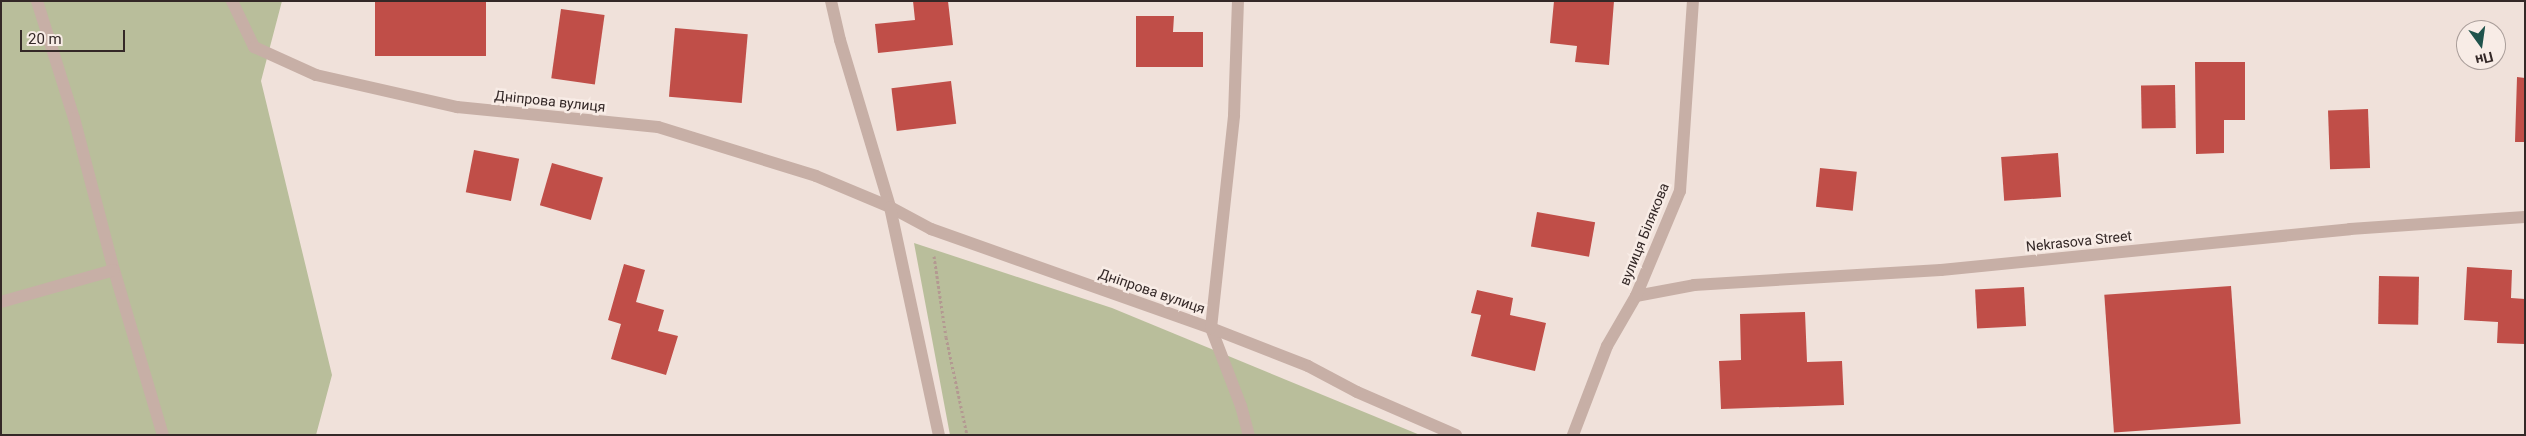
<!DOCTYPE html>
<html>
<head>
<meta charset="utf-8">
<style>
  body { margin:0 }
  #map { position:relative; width:2526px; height:436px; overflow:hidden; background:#f0e1da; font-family:Roboto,sans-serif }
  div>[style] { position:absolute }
  .green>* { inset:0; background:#b9be9b }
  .building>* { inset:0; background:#c04e48; transform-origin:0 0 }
  .path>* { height:3px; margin-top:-1.5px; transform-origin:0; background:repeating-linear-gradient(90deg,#b39991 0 2.5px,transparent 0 5px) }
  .lane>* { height:12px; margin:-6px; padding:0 6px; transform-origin:6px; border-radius:6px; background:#c7afa6 }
  .street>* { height:12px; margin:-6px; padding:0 6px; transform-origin:6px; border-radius:6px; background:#c7afa6 }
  span { translate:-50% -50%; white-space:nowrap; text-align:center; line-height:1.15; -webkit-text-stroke:5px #f8ece6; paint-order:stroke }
  .street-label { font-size:14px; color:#342827 }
  .frame { position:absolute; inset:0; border:2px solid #342827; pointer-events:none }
  .north { position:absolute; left:2456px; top:20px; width:50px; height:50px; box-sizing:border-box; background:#f8ece6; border:1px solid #aa9e9a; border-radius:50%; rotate:166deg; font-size:14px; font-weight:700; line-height:20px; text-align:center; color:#342827 }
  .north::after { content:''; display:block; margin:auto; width:18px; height:22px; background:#1f534c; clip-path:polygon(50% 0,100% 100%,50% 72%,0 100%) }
  .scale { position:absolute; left:20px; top:30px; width:105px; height:22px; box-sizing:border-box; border:2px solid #342827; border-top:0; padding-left:6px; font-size:15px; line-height:18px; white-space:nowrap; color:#342827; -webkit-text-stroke:4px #f8ece6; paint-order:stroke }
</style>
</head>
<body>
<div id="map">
  <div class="green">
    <i style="clip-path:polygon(1px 1px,282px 1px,261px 81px,332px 375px,316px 435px,1px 435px)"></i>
    <i style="clip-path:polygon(914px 243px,1112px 308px,1420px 435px,950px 435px)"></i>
  </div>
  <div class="building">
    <i style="left:375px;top:1px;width:111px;height:55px"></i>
    <i style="clip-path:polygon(913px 1px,948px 1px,953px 45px,878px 53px,875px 24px,915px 20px)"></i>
    <i style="clip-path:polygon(1554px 1px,1614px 1px,1609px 65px,1575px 62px,1577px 46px,1550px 43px)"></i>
    <i style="left:561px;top:9px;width:44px;height:70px;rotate:8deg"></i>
    <i style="clip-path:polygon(1136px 16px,1174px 16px,1173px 32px,1203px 32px,1203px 67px,1136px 67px)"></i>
    <i style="left:675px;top:28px;width:73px;height:69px;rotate:5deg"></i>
    <i style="clip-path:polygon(2195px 62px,2245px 62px,2245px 120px,2224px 120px,2224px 153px,2196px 154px)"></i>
    <i style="clip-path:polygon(2517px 77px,2525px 78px,2525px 142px,2515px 142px)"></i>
    <i style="left:951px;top:81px;width:43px;height:60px;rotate:83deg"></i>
    <i style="left:2175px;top:85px;width:43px;height:34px;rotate:89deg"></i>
    <i style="left:2368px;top:109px;width:59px;height:40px;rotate:88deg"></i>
    <i style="left:474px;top:150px;width:46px;height:43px;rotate:11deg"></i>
    <i style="left:2058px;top:153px;width:44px;height:57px;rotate:86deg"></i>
    <i style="left:552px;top:163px;width:53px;height:44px;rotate:16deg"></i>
    <i style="left:1820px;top:168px;width:37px;height:39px;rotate:6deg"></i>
    <i style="left:1537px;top:212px;width:59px;height:35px;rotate:10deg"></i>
    <i style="clip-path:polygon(624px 264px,645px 270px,636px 302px,664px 310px,658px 331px,678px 336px,666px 375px,611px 359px,621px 324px,608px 320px)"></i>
    <i style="clip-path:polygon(2467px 267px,2512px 270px,2511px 298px,2525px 299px,2524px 344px,2497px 343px,2498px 322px,2464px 320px)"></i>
    <i style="left:2379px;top:276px;width:40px;height:48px;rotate:1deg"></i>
    <i style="left:2231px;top:286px;width:138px;height:127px;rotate:86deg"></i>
    <i style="left:2024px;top:287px;width:39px;height:49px;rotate:87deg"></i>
    <i style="clip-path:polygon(1477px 290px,1513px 298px,1510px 315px,1546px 323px,1535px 371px,1471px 356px,1481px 315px,1471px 313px)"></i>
    <i style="clip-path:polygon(1805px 312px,1807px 362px,1842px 361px,1844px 405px,1721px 409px,1719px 361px,1741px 360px,1740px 314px)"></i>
  </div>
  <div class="path">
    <i style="left:934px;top:256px;width:82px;rotate:81.6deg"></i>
    <i style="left:946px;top:337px;width:100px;rotate:77.9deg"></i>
  </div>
  <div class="lane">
    <i style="left:37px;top:1px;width:123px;rotate:72.5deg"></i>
    <i style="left:74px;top:118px;width:157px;rotate:75.3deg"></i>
    <i style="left:114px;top:270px;width:172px;rotate:73.5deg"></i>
    <i style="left:1px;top:302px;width:117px;rotate:-15.8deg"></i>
    <i style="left:1211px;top:328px;width:84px;rotate:69deg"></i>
    <i style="left:1241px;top:406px;width:30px;rotate:75deg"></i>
  </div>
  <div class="street">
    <i style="left:232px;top:1px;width:51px;rotate:64.4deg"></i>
    <i style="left:254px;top:47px;width:68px;rotate:24.3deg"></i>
    <i style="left:316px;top:75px;width:145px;rotate:12.8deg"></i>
    <i style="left:457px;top:107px;width:202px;rotate:5.7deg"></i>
    <i style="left:658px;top:127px;width:165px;rotate:17.2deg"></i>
    <i style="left:816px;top:176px;width:80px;rotate:22.7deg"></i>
    <i style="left:890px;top:207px;width:47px;rotate:28.2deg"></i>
    <i style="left:931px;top:229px;width:297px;rotate:19.5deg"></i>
    <i style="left:1211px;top:328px;width:104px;rotate:21.4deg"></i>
    <i style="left:1308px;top:366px;width:55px;rotate:28deg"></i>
    <i style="left:1357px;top:392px;width:108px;rotate:23.5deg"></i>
    <i style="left:831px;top:1px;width:40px;rotate:77deg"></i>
    <i style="left:840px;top:40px;width:174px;rotate:73.3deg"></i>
    <i style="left:890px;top:207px;width:233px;rotate:77.9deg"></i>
    <i style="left:1636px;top:296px;width:59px;rotate:-10.7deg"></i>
    <i style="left:1694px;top:285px;width:247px;rotate:-3.5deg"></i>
    <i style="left:1941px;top:270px;width:411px;rotate:-5.7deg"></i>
    <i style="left:2350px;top:229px;width:175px;rotate:-3.9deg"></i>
    <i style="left:1211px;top:328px;width:214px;rotate:-83.8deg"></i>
    <i style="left:1234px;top:115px;width:114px;rotate:-88deg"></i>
    <i style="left:1573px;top:435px;width:95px;rotate:-69.1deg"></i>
    <i style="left:1607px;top:346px;width:58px;rotate:-59.9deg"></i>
    <i style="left:1636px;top:296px;width:114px;rotate:-67.3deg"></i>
    <i style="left:1680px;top:191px;width:190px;rotate:-86.1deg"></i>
  </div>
  <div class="street-label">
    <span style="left:550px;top:101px;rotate:6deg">Дніпрова вулиця</span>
    <span style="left:1644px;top:234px;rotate:-68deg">вулиця Білякова</span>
    <span style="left:2079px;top:241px;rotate:-6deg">Nekrasova Street</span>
    <span style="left:1152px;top:291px;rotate:19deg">Дніпрова вулиця</span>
  </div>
  <div class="frame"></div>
  <div class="north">Пн</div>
  <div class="scale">20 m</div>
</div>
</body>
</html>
